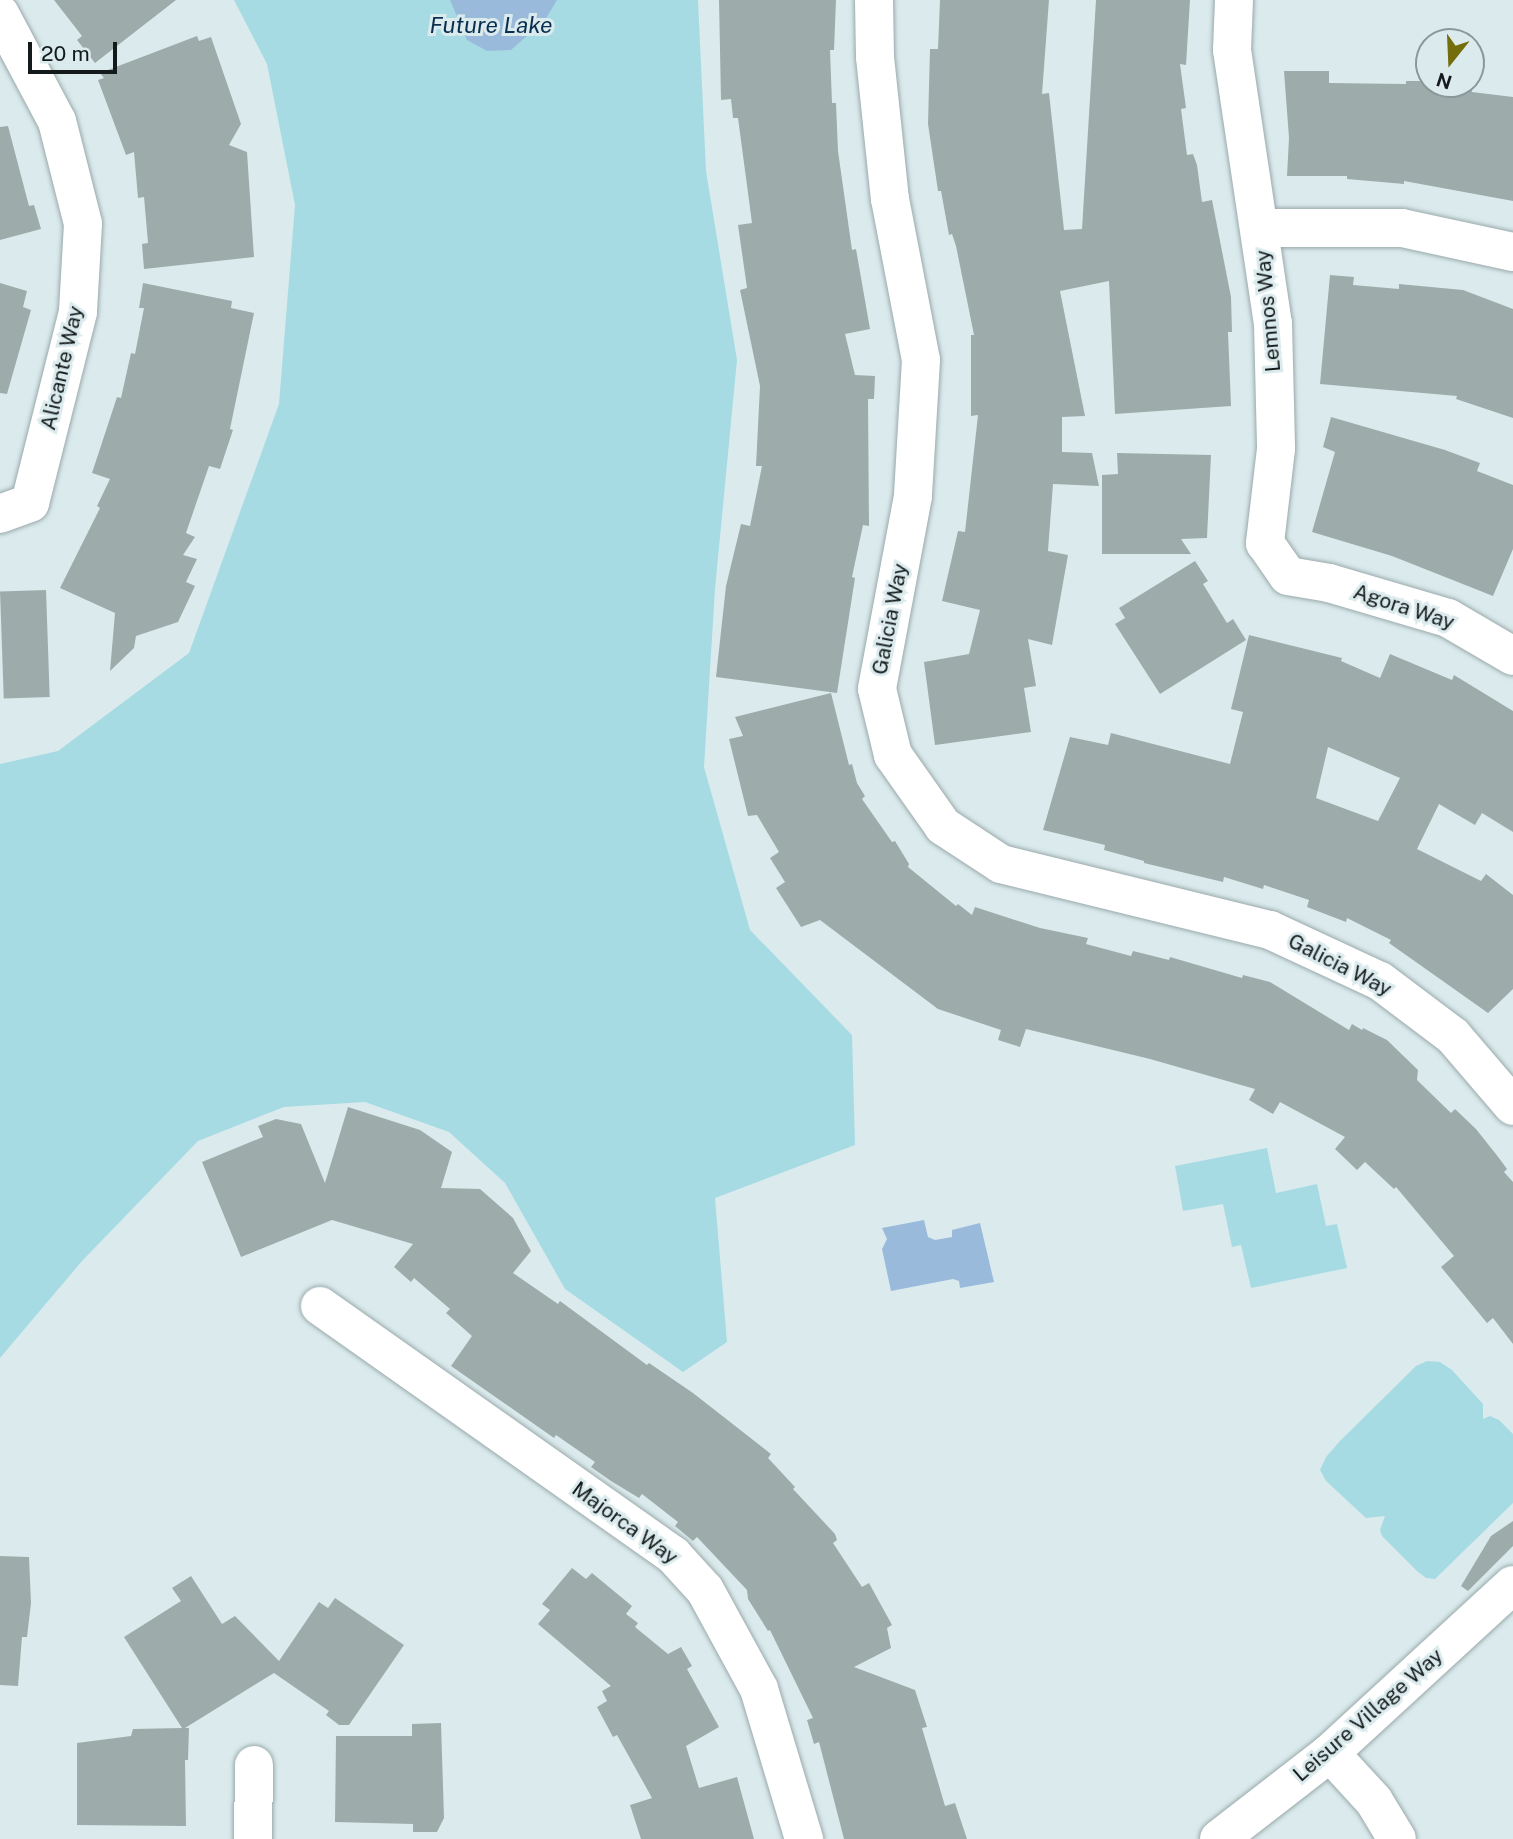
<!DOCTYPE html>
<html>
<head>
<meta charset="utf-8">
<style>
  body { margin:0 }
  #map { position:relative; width:1513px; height:1839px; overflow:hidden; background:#dbebed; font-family:"Public Sans",sans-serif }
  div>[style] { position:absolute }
  .green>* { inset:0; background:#a6dbe3 }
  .water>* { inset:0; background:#9abadc }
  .building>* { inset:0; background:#9dacaa; transform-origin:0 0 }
  .roads { filter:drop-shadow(0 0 2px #9aa9ab) drop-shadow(0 0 2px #9aa9ab) }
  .minor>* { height:38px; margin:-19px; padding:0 19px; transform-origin:19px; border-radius:19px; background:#fff }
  span { translate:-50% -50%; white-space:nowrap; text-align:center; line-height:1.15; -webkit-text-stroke:6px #dbebed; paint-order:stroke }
  .street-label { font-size:21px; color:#141a1b }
  .water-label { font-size:23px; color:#092e4f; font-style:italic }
  .north { position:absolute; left:1415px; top:28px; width:70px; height:70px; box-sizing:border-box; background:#dbebed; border:2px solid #8b9799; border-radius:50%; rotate:198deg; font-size:19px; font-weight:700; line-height:28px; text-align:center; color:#141a1b }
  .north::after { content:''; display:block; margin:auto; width:24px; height:32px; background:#746d0b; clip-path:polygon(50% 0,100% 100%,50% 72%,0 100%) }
  .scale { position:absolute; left:28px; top:42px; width:89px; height:32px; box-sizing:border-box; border:4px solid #141a1b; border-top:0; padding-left:9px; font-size:21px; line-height:24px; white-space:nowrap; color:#141a1b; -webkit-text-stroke:5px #dbebed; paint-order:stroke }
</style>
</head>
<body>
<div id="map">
  <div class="green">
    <i style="clip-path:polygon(234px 0,698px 0,706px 171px,737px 360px,715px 589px,704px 767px,750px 930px,852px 1035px,855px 1145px,715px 1198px,727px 1342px,683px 1372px,565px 1289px,505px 1183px,449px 1132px,365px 1102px,284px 1107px,198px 1141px,82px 1261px,0 1358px,0 764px,58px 751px,189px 653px,279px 404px,295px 205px,267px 64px)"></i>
    <i style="clip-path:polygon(1267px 1148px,1276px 1193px,1317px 1184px,1326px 1226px,1337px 1224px,1347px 1268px,1251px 1288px,1241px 1245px,1232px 1247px,1223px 1204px,1183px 1211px,1175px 1166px)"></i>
    <i style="clip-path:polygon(1427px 1361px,1440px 1362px,1452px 1370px,1483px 1404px,1483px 1419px,1490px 1416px,1499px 1420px,1513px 1434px,1513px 1503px,1435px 1579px,1426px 1578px,1417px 1571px,1382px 1536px,1380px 1530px,1385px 1516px,1366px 1518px,1326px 1481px,1320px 1470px,1326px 1457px,1339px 1442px,1416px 1366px)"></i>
  </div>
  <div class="water">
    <i style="clip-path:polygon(450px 0,557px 0,545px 20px,511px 50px,487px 51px,467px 40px)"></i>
    <i style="clip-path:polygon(924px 1220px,928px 1237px,935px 1240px,952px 1237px,952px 1230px,980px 1223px,994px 1282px,960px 1288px,959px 1281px,953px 1279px,891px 1291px,882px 1249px,887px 1239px,882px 1228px)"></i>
  </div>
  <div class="building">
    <i style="clip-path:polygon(54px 0,176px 0,95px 63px,77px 40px,82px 36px)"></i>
    <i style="clip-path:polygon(719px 0,836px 0,834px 50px,830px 50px,832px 103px,836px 103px,838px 151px,852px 250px,856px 249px,870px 329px,845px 334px,855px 375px,875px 376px,874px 399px,868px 399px,869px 526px,863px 525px,852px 577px,855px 578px,837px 693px,716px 677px,726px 586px,741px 524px,750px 526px,762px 466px,756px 466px,760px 386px,740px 290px,747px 288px,738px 225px,752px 223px,738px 118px,733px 118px,731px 99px,721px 100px)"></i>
    <i style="clip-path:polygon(940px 0,1049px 0,1042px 94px,1049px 93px,1064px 230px,1082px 229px,1096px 0,1190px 0,1186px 65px,1180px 64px,1186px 108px,1181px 109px,1187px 155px,1193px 154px,1197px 165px,1202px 202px,1212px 200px,1231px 297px,1232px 332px,1228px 332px,1231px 406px,1115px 414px,1109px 281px,1060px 291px,1085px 416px,1062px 417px,1062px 452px,1092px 453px,1099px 486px,1053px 484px,1048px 551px,1068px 555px,1052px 645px,1028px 639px,1036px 686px,1024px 688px,1031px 732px,935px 745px,924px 662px,969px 654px,980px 610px,942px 601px,958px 531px,965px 532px,978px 415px,971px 416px,971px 335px,974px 335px,956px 246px,952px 234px,949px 235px,941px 191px,938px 191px,928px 124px,930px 49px,938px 49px)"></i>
    <i style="clip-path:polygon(197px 36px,199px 41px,211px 37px,241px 124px,229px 145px,247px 152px,254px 257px,144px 269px,142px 244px,148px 243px,144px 197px,138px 198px,134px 152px,126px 155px,98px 80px,104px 78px,100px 73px)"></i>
    <i style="clip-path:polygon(1284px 71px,1329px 71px,1329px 83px,1406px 84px,1406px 81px,1422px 81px,1425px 72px,1429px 73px,1429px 84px,1471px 84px,1471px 80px,1472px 92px,1513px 97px,1513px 201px,1404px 181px,1404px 184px,1347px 179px,1347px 176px,1287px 176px,1289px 138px)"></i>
    <i style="clip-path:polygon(8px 126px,29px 206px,34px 205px,41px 229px,0 240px,0 127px)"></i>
    <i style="clip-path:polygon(1330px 275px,1354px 277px,1353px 285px,1399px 289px,1399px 284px,1463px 290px,1513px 309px,1513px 418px,1456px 399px,1457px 396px,1320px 384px)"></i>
    <i style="clip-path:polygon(0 283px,27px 291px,23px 307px,31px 310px,7px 394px,0 393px)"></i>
    <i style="clip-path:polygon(143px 283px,232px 301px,231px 308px,254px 313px,230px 429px,233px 430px,220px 469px,209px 466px,186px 533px,195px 537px,183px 555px,197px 559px,186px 582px,195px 586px,178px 622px,136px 636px,134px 648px,110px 671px,115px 613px,60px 588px,100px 508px,97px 506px,110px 479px,92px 473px,117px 397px,121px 398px,131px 353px,135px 354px,144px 308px,139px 308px)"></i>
    <i style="clip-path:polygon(1331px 417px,1445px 450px,1480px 463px,1477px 471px,1513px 485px,1513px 549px,1493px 596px,1392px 556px,1312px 532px,1335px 452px,1323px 447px)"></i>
    <i style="clip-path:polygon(1117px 453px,1211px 455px,1207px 538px,1181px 539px,1191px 554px,1102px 554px,1102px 475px,1118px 474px)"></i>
    <i style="clip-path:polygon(1195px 561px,1208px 581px,1203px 584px,1227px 623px,1233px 619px,1246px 640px,1160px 694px,1115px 624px,1125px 618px,1119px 608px)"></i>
    <i style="left:46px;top:590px;width:107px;height:46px;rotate:88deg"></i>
    <i style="clip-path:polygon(evenodd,1249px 635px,1342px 658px,1341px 661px,1380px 678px,1390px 654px,1452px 680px,1454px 675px,1513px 711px,1513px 832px,1482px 813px,1475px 825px,1439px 804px,1417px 849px,1481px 881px,1486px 874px,1513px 895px,1513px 989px,1488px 1013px,1389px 943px,1391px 940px,1347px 918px,1346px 922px,1307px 907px,1309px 900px,1264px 885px,1263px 889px,1224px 877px,1223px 882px,1144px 863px,1144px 861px,1104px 850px,1105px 845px,1043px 830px,1070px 737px,1108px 745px,1111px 733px,1230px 764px,1243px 712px,1231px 709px,1249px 635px,1328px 747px,1400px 778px,1378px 821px,1316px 798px,1328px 747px)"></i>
    <i style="clip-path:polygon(831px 693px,849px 765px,852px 764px,857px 783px,865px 796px,862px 799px,892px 842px,895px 841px,909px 864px,908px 867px,956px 906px,958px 904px,972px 915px,975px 907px,1040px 928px,1088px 938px,1086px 944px,1131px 956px,1133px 951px,1169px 960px,1170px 957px,1242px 978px,1243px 975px,1270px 982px,1349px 1030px,1352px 1024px,1362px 1030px,1363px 1028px,1387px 1040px,1418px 1070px,1417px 1080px,1451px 1113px,1455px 1109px,1476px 1129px,1499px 1158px,1507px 1169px,1504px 1172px,1513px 1182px,1513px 1344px,1493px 1318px,1487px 1323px,1441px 1267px,1454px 1256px,1396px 1187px,1394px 1189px,1365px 1162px,1357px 1170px,1335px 1149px,1345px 1137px,1280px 1102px,1273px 1114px,1249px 1100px,1255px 1089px,1150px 1059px,1026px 1029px,1020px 1047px,998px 1040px,1001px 1030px,938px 1009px,820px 920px,801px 927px,776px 888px,785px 882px,770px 858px,779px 852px,757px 815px,748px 816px,729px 739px,743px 736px,735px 717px)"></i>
    <i style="clip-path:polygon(348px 1107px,420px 1130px,452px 1152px,441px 1188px,480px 1189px,513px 1218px,531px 1251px,513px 1273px,558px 1304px,560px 1301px,647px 1365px,649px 1363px,693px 1393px,771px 1454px,768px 1458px,795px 1487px,793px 1489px,835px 1534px,837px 1540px,833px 1543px,862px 1587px,869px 1583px,892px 1625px,887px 1628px,891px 1648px,854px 1667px,915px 1690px,927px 1727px,922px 1728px,945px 1806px,955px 1803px,967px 1839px,844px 1839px,819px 1742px,814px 1744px,807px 1720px,813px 1718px,770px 1630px,768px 1631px,748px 1599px,747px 1590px,697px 1537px,693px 1541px,675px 1526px,678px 1522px,642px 1494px,639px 1498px,611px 1481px,591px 1467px,595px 1462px,556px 1435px,554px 1438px,451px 1366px,472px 1336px,446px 1313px,450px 1309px,414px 1278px,411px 1282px,394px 1267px,413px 1244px,332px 1220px,241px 1257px,202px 1162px,263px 1137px,258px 1126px,276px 1119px,301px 1124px,325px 1183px)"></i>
    <i style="clip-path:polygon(1513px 1521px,1513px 1546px,1468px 1591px,1461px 1586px,1491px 1536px)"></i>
    <i style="clip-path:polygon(0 1556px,29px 1557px,31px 1603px,27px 1637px,22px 1637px,18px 1686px,0 1685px)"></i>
    <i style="clip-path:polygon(572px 1568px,586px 1579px,592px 1573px,632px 1606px,626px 1614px,638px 1623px,635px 1627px,668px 1654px,681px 1647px,692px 1666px,687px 1669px,719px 1727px,686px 1746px,699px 1788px,737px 1777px,754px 1839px,641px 1839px,630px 1805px,652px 1798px,617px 1735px,613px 1737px,597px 1707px,607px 1701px,602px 1691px,611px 1686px,538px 1624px,550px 1610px,542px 1604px)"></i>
    <i style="clip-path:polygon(191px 1576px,222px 1624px,235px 1616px,279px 1661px,319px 1602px,328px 1608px,335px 1598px,404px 1645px,349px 1725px,339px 1725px,326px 1715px,329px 1711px,274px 1673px,185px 1728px,189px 1728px,188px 1760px,185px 1760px,186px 1826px,77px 1825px,77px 1743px,131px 1736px,133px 1729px,182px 1728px,124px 1637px,181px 1601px,172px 1588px)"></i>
    <i style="clip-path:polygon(441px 1723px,444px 1818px,437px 1832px,413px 1832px,413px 1824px,335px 1822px,336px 1736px,412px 1736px,412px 1724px)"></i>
  </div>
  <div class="roads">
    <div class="minor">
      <i style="left:874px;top:0;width:57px;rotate:89deg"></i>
      <i style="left:875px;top:57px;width:143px;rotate:84deg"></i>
      <i style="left:890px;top:199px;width:164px;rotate:79.1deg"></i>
      <i style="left:921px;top:360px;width:136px;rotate:93.4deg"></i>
      <i style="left:913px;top:496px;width:196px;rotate:100.6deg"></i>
      <i style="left:877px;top:689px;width:68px;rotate:76.4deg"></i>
      <i style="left:893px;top:755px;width:87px;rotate:54.8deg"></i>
      <i style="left:943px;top:826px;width:69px;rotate:33.2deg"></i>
      <i style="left:1001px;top:864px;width:277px;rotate:13.8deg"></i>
      <i style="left:1270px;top:930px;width:121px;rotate:24.9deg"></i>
      <i style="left:1380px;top:981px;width:91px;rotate:37deg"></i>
      <i style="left:1453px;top:1036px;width:92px;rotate:49.4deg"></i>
      <i style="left:1234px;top:0;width:50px;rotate:92.3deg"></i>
      <i style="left:1232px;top:50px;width:276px;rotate:81.5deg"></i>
      <i style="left:1273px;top:323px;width:126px;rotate:88.6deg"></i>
      <i style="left:1276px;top:449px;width:95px;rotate:96.7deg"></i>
      <i style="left:1265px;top:543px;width:40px;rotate:55.1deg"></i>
      <i style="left:1288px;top:576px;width:42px;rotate:9.7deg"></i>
      <i style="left:1329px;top:583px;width:124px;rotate:16.4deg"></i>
      <i style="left:1448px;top:618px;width:75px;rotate:30.3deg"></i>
      <i style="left:0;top:14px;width:121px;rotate:62deg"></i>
      <i style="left:57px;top:121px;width:106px;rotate:75.8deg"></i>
      <i style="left:83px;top:224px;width:88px;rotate:93.3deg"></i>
      <i style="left:78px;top:312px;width:197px;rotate:104.1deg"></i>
      <i style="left:30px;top:503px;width:32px;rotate:160deg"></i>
      <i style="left:1261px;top:228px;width:141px"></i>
      <i style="left:1402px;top:228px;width:114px;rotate:12.2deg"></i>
      <i style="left:320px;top:1306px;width:432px;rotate:35.2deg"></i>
      <i style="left:673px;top:1555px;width:47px;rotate:47.6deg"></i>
      <i style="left:705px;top:1590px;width:113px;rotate:61.4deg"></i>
      <i style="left:759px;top:1689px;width:157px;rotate:73.3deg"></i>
      <i style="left:1330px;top:1753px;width:65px;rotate:47.5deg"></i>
      <i style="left:1374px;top:1801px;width:44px;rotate:58.8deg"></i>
      <i style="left:253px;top:1839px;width:74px;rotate:-89.2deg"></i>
      <i style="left:1219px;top:1839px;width:140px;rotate:-37.8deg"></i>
      <i style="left:1330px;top:1753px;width:248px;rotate:-42.6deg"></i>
    </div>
  </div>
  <div class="street-label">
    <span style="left:1268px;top:311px;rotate:-95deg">Lemnos Way</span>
    <span style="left:62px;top:368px;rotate:-77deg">Alicante Way</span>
    <span style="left:1404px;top:607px;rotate:18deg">Agora Way</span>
    <span style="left:890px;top:619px;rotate:-79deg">Galicia Way</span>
    <span style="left:1340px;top:965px;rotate:27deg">Galicia Way</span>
    <span style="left:625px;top:1523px;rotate:36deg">Majorca Way</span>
    <span style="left:1368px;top:1715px;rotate:-41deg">Leisure Village Way</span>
  </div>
  <div class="water-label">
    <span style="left:491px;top:25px">Future Lake</span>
  </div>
  <div class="north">N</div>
  <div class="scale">20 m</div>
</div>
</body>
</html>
